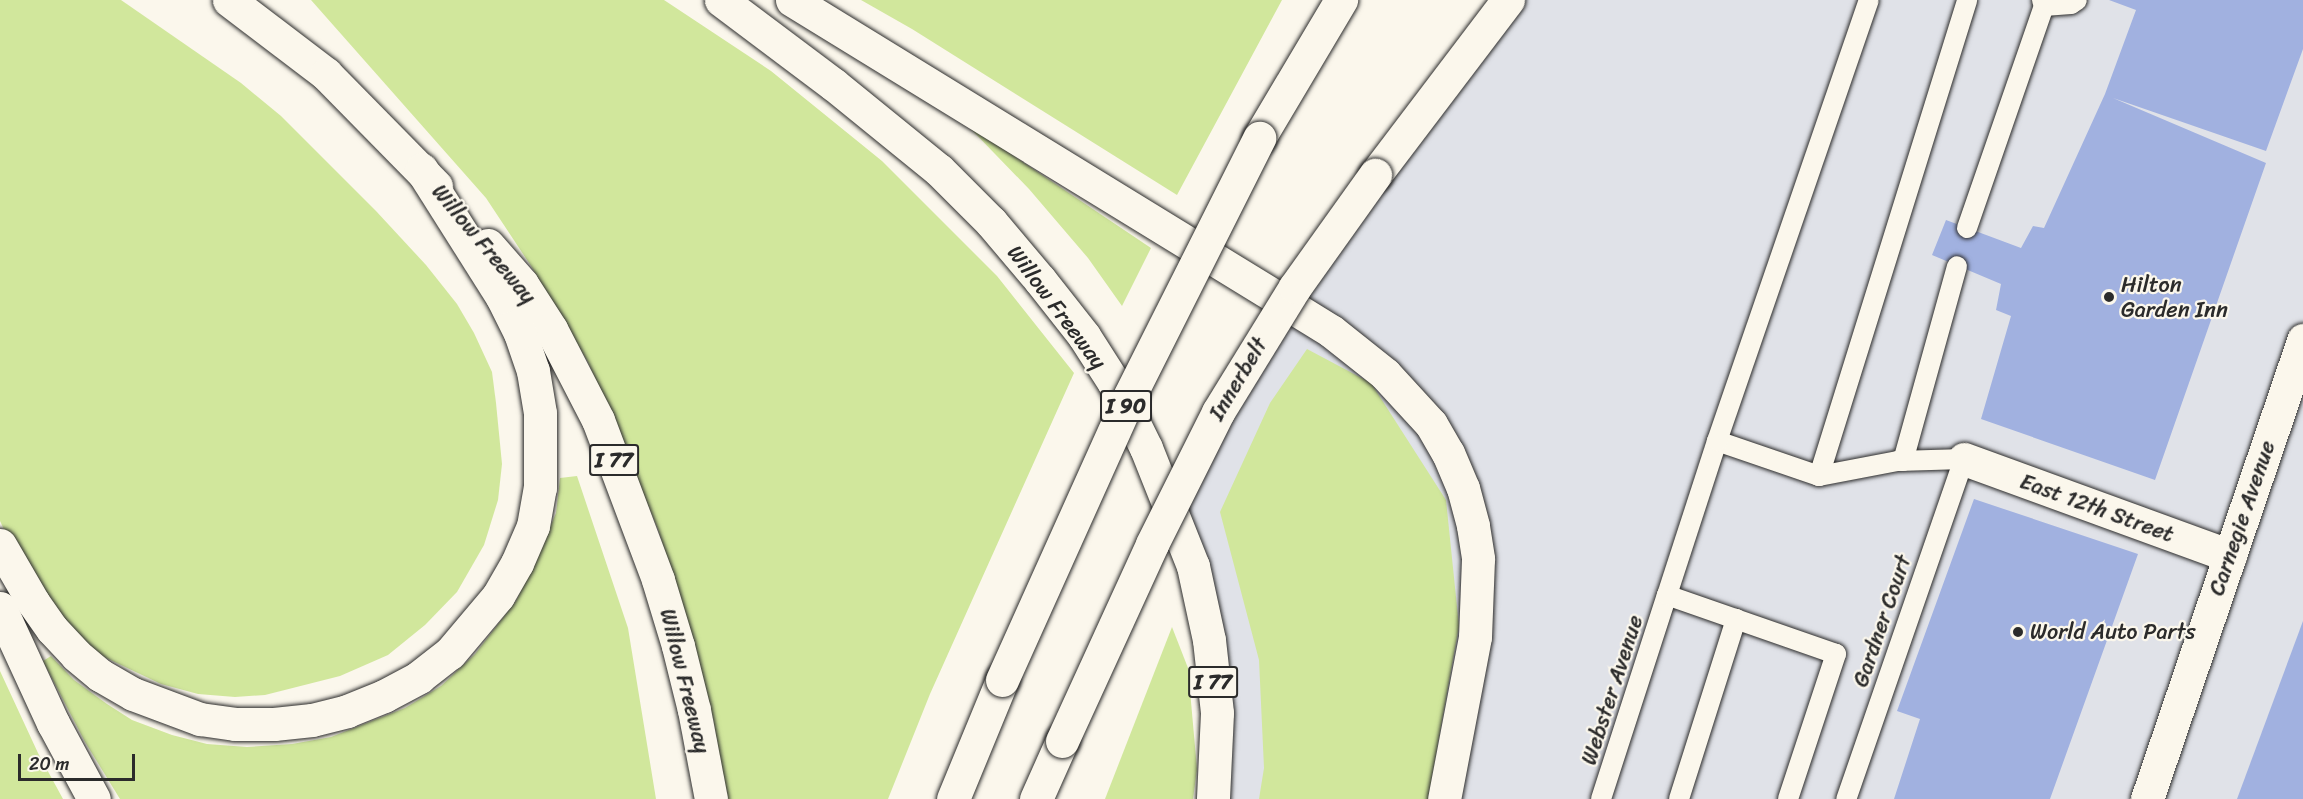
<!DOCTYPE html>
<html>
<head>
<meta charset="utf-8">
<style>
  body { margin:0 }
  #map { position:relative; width:2303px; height:799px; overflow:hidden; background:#fbf7ec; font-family:Sriracha,sans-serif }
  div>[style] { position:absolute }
  .built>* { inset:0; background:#e0e2e8 }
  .green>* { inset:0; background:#d1e79c }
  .building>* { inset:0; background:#a1b1e0 }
  .roads { filter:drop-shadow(0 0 2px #2b2b2b) drop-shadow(0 0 2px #2b2b2b) }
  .lane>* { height:20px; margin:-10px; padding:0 10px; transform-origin:10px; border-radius:10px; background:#fbf7ec }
  .street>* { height:33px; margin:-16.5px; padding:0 16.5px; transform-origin:16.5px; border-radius:16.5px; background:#fbf7ec }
  .primary>* { height:33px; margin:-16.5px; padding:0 16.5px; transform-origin:16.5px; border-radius:16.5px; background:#fbf7ec }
  .highway>* { height:33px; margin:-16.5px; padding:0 16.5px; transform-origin:16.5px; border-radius:16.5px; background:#fbf7ec }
  .bridges { filter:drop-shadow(0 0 2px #2b2b2b) drop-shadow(0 0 2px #2b2b2b) }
  .highway-bridge>* { height:33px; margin:-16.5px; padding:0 16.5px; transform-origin:16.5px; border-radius:16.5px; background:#fbf7ec }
  .dots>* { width:16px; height:16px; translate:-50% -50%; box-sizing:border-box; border:3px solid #fbf7ec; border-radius:50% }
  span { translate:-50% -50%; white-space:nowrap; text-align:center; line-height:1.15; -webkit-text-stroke:4.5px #fbf7ec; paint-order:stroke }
  .shield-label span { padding:2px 4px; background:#fbf7ec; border:2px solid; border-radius:4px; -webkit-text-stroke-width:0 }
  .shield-label { font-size:21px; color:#2b2b2b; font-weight:700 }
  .street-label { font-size:22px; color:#2b2b2b }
  .poi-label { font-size:22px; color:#2b2b2b }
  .left { translate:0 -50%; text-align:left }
  .scale { position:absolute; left:18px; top:754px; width:117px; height:27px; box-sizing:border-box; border:3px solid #2b2b2b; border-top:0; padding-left:8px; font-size:18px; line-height:21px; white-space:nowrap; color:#2b2b2b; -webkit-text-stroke:4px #fbf7ec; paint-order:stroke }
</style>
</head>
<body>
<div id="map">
  <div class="built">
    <i style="clip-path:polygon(1508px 0,2303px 0,2303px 799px,1213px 799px,1217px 713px,1169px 502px)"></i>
  </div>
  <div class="green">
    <i style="clip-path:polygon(0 0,121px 0,241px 83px,281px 116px,376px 211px,426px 265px,457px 304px,474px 333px,492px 372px,496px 403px,502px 464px,498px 500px,484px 545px,457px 592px,425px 625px,388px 655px,340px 676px,265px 695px,235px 697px,198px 694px,161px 684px,102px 656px,69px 627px,8px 538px,0 521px)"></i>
    <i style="clip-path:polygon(311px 0,664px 0,771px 71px,882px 161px,997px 276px,1074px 373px,930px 694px,888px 799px,727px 799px,713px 718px,683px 608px,658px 529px,588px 362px,531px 266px,486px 198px)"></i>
    <i style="clip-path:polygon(861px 0,1282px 0,1177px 195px,912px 29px)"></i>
    <i style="clip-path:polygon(966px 124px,1151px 248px,1122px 306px,1088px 258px,1029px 189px)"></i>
    <i style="clip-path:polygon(1307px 349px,1371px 383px,1446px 500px,1459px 626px,1428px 799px,1259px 799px,1264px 768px,1259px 660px,1220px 512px,1270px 403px)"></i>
    <i style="clip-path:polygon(577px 476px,628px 628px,656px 799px,120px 799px,85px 742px,43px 661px,51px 656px,74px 680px,107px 704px,132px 720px,172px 735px,207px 744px,247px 747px,292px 744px,331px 737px,405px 708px,441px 686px,475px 654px,516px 601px,537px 558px,556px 513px,560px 478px)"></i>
    <i style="clip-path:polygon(1172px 627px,1188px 668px,1197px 769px,1193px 799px,1105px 799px)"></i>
    <i style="clip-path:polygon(0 671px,38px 753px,63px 799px,0 799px)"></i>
  </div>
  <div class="building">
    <i style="clip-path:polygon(2109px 0,2303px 0,2303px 49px,2266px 151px,2113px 98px,2266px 163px,2155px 480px,1981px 419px,2011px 316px,1996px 310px,2001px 284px,1932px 255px,1946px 220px,2021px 248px,2033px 226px,2044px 228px,2105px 94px,2136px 10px)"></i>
    <i style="clip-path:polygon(1974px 499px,2138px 554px,2050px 799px,1894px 799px,1920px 719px,1897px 711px)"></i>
    <i style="clip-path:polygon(2303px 621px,2303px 799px,2237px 799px)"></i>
  </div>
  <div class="roads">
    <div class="lane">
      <i style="left:2044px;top:6px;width:27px;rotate:-4deg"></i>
      <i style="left:2071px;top:4px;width:7px;rotate:-34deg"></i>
      <i style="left:1967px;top:228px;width:235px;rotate:-70.9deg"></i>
      <i style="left:2044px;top:6px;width:6px;rotate:-108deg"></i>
      <i style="left:1717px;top:441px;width:108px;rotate:18.9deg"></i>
      <i style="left:1819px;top:476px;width:80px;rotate:-10.8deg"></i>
      <i style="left:1898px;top:461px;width:66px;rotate:-1.7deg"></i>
      <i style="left:1964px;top:459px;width:360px;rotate:109.1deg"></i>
      <i style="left:1903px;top:461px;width:202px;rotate:-74.5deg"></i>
      <i style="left:1819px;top:476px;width:498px;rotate:-72.7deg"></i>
      <i style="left:1601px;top:799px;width:214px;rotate:-72.1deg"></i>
      <i style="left:1679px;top:799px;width:189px;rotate:-72.4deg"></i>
      <i style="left:1788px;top:799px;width:153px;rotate:-71.7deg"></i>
      <i style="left:1836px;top:654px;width:179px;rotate:-160.8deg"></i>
      <i style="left:1667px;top:595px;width:162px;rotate:-72deg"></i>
      <i style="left:1717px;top:441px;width:466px;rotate:-71deg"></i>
    </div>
    <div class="street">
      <i style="left:1964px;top:459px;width:283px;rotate:20deg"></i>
    </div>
    <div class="primary">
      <i style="left:0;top:608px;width:127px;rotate:65.3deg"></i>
      <i style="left:53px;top:723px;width:86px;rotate:61.7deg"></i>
      <i style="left:2147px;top:799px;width:485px;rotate:-71.2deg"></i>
    </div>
    <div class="highway">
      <i style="left:229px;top:0;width:122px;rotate:37.3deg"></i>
      <i style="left:326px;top:74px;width:157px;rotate:45.5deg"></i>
      <i style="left:721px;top:0;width:140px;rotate:36.9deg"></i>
      <i style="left:833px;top:84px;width:136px;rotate:39.1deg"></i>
      <i style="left:939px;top:170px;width:74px;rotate:45deg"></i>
      <i style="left:991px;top:222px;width:76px;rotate:49.8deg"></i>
      <i style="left:1040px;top:280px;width:71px;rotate:51.8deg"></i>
      <i style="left:1084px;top:336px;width:56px;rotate:57.4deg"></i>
      <i style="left:1114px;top:383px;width:72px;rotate:63.8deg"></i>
      <i style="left:1146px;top:448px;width:127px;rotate:68.3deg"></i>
      <i style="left:1193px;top:566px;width:76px;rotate:77.8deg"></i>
      <i style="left:1209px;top:640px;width:73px;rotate:83.7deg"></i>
      <i style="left:1217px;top:713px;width:86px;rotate:92.7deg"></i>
      <i style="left:792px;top:0;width:633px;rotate:31.55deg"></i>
      <i style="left:1331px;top:331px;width:69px;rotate:38.5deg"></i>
      <i style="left:1385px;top:374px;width:68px;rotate:47.4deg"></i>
      <i style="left:1431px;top:424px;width:34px;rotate:60deg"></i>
      <i style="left:1448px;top:453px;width:38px;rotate:67deg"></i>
      <i style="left:1463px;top:488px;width:39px;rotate:75deg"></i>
      <i style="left:1473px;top:526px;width:33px;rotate:81deg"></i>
      <i style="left:1478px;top:559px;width:78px;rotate:92.2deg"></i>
      <i style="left:1475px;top:637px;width:165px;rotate:100.8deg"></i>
      <i style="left:1259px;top:138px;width:161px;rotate:-59.3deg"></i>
      <i style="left:1375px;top:175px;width:220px;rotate:-52.8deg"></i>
      <i style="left:488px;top:245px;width:52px;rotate:48.9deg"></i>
      <i style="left:522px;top:284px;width:54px;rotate:57.2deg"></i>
      <i style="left:551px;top:329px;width:102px;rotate:62.7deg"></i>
      <i style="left:598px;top:420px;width:171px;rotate:69.4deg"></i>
      <i style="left:658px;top:580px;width:69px;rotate:73.1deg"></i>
      <i style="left:678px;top:646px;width:66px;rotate:76deg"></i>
      <i style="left:694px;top:710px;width:91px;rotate:79.2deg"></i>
      <i style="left:0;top:545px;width:66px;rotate:59.9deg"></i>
      <i style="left:33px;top:602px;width:33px;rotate:55deg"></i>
      <i style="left:52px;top:629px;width:35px;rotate:47deg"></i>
      <i style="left:76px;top:655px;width:31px;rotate:40deg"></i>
      <i style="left:100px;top:675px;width:38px;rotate:30deg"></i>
      <i style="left:133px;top:694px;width:72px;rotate:20.5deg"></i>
      <i style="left:200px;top:719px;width:35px;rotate:8deg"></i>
      <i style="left:235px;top:724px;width:39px"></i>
      <i style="left:274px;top:724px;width:38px;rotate:-6deg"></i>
      <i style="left:312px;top:720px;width:36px;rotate:-14deg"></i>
      <i style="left:347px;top:711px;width:40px;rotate:-22deg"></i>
      <i style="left:384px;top:696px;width:40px;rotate:-28deg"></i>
      <i style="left:419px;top:677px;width:39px;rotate:-38deg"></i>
      <i style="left:450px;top:653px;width:75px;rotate:-49.9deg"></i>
      <i style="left:498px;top:596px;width:38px;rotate:-60deg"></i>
      <i style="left:517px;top:563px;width:40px;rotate:-66.6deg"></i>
      <i style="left:533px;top:526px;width:39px;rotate:-80deg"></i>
      <i style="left:540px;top:488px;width:75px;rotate:-90deg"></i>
      <i style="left:540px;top:413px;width:43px;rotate:-99.5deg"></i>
      <i style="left:533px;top:371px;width:40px;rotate:-108.9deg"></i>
      <i style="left:520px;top:333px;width:40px;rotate:-116.6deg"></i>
      <i style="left:502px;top:297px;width:151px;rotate:-122.3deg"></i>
      <i style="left:953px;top:799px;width:129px;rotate:-67.6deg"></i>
      <i style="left:1036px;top:799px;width:64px;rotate:-65.9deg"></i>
    </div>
  </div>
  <div class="bridges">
    <div class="highway-bridge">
      <i style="left:1002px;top:680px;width:312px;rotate:-65.8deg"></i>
      <i style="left:1130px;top:395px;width:288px;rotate:-63.3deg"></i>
      <i style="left:1062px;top:741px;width:217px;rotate:-65.4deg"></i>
      <i style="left:1152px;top:544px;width:148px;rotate:-63.4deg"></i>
      <i style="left:1218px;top:412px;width:147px;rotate:-58.4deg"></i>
      <i style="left:1295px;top:287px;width:138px;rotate:-54.5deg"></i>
    </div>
  </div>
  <div class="dots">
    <i style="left:2109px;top:297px;background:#2b2b2b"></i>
    <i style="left:2018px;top:632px;background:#2b2b2b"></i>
  </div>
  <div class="shield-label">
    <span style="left:1126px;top:406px">I 90</span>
    <span style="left:614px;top:460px">I 77</span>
    <span style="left:1213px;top:682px">I 77</span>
  </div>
  <div class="street-label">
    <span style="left:484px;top:244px;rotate:50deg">Willow Freeway</span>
    <span style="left:1057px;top:307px;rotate:53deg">Willow Freeway</span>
    <span style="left:1238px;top:379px;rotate:-59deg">Innerbelt</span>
    <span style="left:2097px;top:508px;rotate:20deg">East 12th Street</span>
    <span style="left:2242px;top:518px;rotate:-71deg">Carnegie Avenue</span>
    <span style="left:1882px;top:621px;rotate:-71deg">Gardner Court</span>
    <span style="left:685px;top:681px;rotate:76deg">Willow Freeway</span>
    <span style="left:1612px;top:690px;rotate:-72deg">Webster Avenue</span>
  </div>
  <div class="poi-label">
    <span class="left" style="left:2121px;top:297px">Hilton<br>Garden Inn</span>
    <span class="left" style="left:2030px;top:632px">World Auto Parts</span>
  </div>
  <div class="scale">20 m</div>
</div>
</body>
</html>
